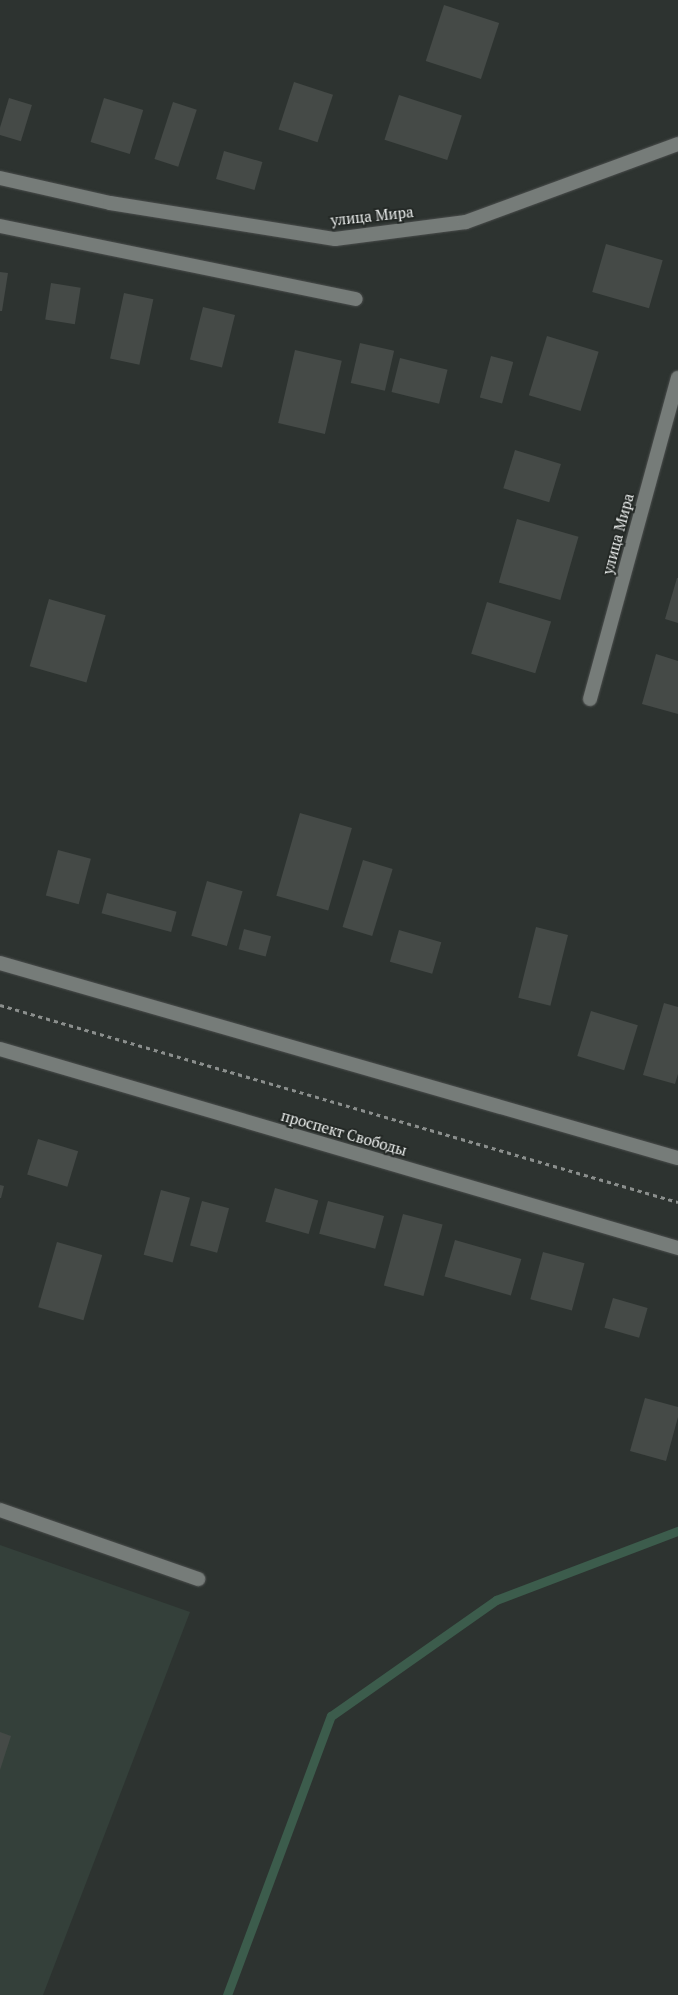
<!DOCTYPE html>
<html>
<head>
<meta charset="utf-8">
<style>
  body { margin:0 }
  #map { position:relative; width:678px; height:1995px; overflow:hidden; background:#2d3330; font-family:"PT Serif",serif }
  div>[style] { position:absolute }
  .built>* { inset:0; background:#34403a }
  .stream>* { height:9px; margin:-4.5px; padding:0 4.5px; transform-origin:4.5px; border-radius:4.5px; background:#3c5c4c }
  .building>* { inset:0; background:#454a47; transform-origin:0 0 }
  .path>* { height:3px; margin-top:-1.5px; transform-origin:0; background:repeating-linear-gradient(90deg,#8b8f8d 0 4px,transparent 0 8px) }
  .roads { filter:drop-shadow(0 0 1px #4a4d4c) drop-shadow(0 0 1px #4a4d4c) }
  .service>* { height:14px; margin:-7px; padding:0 7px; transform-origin:7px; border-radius:7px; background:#767c79 }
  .minor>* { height:14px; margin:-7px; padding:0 7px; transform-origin:7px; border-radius:7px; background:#767c79 }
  span { translate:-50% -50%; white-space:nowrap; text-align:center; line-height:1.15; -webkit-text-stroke:4px #242926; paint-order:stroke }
  .street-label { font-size:15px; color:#edf0ef }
</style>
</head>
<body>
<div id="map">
  <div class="built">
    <i style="clip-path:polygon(0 1545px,190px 1612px,43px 1995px,0 1995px)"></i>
  </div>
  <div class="stream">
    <i style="left:227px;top:1995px;width:298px;rotate:-69.6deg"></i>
    <i style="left:331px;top:1716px;width:202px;rotate:-35.1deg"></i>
    <i style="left:496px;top:1600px;width:195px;rotate:-20.8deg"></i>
  </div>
  <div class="building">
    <i style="left:444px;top:5px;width:58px;height:59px;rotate:18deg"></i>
    <i style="left:294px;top:82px;width:41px;height:50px;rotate:18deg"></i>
    <i style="left:399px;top:95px;width:66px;height:47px;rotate:18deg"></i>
    <i style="left:9px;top:98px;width:24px;height:38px;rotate:17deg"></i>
    <i style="left:104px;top:98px;width:41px;height:46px;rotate:17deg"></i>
    <i style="left:173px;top:102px;width:25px;height:60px;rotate:18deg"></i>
    <i style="left:224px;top:151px;width:40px;height:29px;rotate:16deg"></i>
    <i style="left:606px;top:244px;width:59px;height:50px;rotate:16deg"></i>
    <i style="clip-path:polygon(0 272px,8px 273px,2px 311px,0 311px)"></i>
    <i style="left:51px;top:283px;width:30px;height:37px;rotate:9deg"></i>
    <i style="left:124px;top:293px;width:30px;height:67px;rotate:12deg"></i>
    <i style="left:203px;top:307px;width:33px;height:54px;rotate:14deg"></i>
    <i style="left:547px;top:336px;width:54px;height:62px;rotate:17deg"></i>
    <i style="left:360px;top:343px;width:35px;height:41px;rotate:13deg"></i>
    <i style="left:295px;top:350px;width:48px;height:75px;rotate:13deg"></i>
    <i style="left:491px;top:356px;width:23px;height:43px;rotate:15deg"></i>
    <i style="left:400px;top:358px;width:49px;height:35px;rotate:14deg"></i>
    <i style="left:515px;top:450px;width:48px;height:40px;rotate:17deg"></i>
    <i style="left:517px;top:519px;width:64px;height:66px;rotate:16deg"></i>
    <i style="clip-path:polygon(677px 578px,678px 578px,678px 623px,665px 619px)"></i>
    <i style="left:49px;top:599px;width:59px;height:70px;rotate:16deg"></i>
    <i style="left:487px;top:602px;width:67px;height:54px;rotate:17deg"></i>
    <i style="clip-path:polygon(656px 654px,678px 661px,678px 714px,642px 704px)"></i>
    <i style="left:300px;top:813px;width:54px;height:86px;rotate:16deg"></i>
    <i style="left:58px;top:850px;width:34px;height:47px;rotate:15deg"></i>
    <i style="left:363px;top:860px;width:31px;height:70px;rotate:17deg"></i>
    <i style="left:207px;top:881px;width:37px;height:57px;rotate:16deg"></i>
    <i style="left:107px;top:893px;width:72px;height:21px;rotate:15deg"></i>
    <i style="left:536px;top:927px;width:33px;height:73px;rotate:14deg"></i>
    <i style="left:244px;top:929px;width:28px;height:21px;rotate:15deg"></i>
    <i style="left:399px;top:930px;width:44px;height:33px;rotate:16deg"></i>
    <i style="clip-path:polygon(664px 1003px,678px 1007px,678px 1074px,675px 1084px,643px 1075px)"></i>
    <i style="left:591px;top:1011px;width:49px;height:47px;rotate:17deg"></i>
    <i style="left:38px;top:1139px;width:42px;height:37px;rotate:17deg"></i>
    <i style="clip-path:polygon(0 1185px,4px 1186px,1px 1198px,0 1198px)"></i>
    <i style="left:275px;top:1188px;width:45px;height:35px;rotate:16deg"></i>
    <i style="left:161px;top:1190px;width:30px;height:67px;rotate:15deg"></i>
    <i style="left:202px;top:1201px;width:28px;height:46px;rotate:15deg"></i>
    <i style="left:328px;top:1201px;width:58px;height:34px;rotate:15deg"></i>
    <i style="left:403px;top:1214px;width:41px;height:74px;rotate:15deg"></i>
    <i style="left:455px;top:1240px;width:69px;height:38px;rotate:16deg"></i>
    <i style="left:57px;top:1242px;width:47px;height:68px;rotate:16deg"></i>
    <i style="left:543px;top:1252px;width:43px;height:49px;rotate:15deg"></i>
    <i style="left:613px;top:1298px;width:36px;height:31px;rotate:16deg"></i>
    <i style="clip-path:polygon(645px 1398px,678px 1407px,678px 1417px,666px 1461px,630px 1451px)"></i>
    <i style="clip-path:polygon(0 1732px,11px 1736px,0 1770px)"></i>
  </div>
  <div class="path">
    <i style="left:0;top:1005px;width:706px;rotate:16.2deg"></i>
  </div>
  <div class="roads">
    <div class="service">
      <i style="left:0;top:1510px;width:210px;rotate:19.2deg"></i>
    </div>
    <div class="minor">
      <i style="left:0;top:178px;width:113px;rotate:12.8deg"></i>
      <i style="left:110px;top:203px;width:228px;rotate:9.1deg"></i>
      <i style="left:335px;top:239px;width:132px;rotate:-7.4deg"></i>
      <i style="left:466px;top:222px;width:226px;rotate:-20.2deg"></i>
      <i style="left:0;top:226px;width:363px;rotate:11.6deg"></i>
      <i style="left:590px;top:699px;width:333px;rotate:-74.7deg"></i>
      <i style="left:0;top:963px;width:705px;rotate:16.05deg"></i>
      <i style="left:0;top:1049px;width:707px;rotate:16.36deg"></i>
    </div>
  </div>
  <div class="street-label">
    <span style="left:372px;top:216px;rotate:-6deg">улица Мира</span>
    <span style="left:618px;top:534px;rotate:-75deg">улица Мира</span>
    <span style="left:344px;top:1133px;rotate:16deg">проспект Свободы</span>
  </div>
</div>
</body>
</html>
